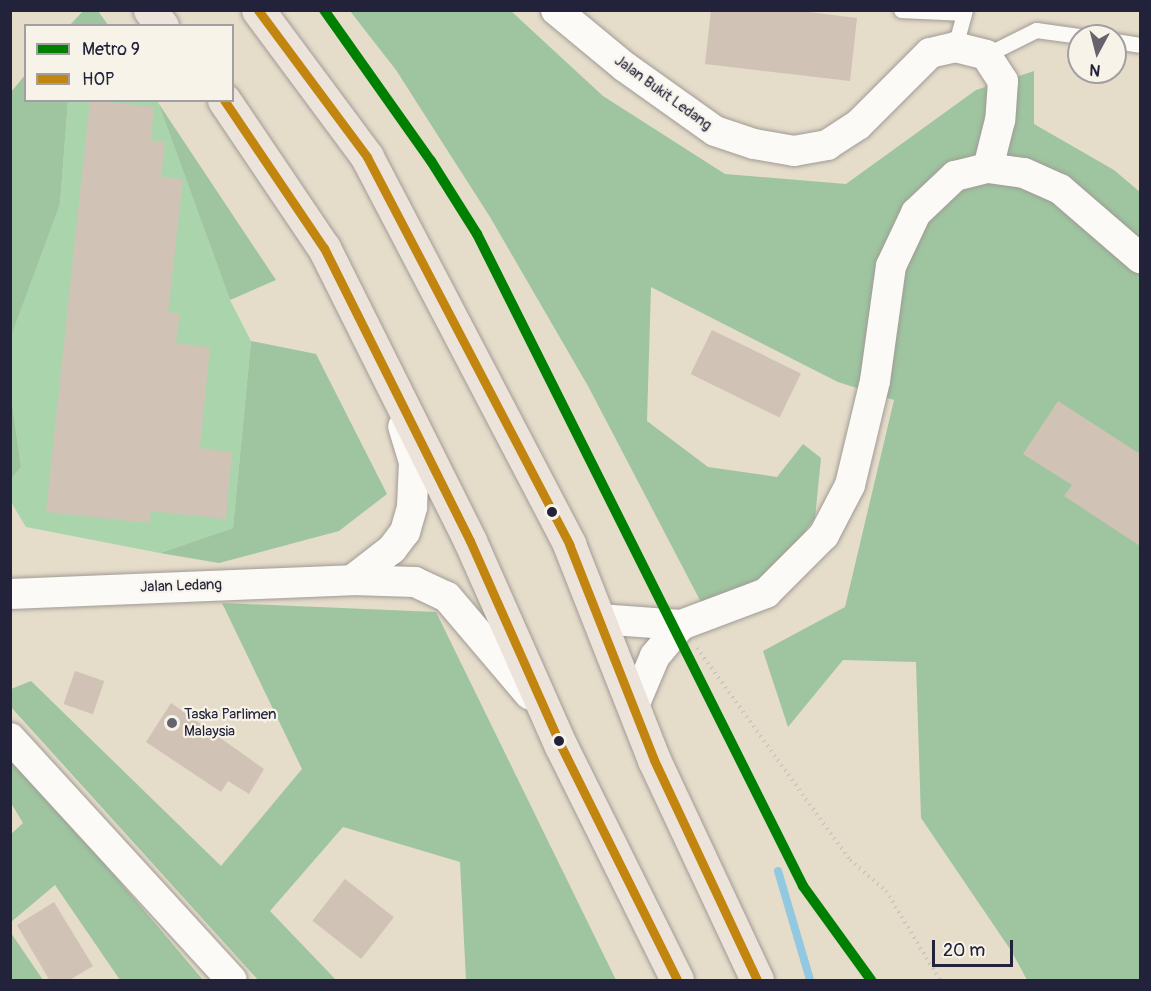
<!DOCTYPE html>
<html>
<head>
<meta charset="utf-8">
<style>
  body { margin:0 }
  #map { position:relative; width:1151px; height:991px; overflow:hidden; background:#e5dcca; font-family:Pangolin,sans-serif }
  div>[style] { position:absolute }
  .green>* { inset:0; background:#aad5ac }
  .forest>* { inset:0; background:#9ec5a0 }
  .stream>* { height:8px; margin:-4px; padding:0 4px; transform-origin:4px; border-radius:4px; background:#92c8e0 }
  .building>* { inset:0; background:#d0c3b5; transform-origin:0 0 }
  .path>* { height:4px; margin-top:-2px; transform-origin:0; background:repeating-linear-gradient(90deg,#c7c6c3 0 1.5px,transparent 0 6px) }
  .roads { filter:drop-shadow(0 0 2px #a09b94) drop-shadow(0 0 2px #a09b94) }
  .lane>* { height:15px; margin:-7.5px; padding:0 7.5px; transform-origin:7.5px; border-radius:7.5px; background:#fbfaf7 }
  .street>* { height:30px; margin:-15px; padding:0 15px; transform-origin:15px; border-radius:15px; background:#fbfaf7 }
  .primary>* { height:33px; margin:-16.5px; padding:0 16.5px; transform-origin:16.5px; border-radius:16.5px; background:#ece4da }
  .bus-1>* { height:9px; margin:-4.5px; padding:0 4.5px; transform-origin:4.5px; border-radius:4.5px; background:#c2850f }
  .metro-1>* { height:10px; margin:-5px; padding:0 5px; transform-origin:5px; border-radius:5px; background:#008000 }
  .dots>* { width:16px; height:16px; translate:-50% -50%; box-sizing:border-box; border:3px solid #f7f3e8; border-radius:50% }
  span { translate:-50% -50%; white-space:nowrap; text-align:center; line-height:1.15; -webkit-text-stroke:4.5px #f7f3e8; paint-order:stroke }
  .street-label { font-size:15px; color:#22223b }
  .poi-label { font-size:15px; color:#22223b }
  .left { translate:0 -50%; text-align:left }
  .frame { position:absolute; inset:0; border:12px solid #22223b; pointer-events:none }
  .legend { position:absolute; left:24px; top:24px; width:210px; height:78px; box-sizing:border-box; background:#f7f3e8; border:2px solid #a29fa3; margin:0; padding:8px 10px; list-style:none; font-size:18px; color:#22223b }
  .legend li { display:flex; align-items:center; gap:12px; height:30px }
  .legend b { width:30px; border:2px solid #a29fa3 }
  .north { position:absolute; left:1067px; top:24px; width:60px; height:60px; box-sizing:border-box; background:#f7f3e8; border:2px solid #a29fa3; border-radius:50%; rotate:187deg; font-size:16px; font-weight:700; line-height:24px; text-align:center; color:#22223b }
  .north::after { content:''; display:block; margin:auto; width:21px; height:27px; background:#66636d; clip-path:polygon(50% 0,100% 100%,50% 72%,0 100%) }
  .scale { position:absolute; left:932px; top:940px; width:81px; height:27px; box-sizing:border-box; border:3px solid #22223b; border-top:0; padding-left:8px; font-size:18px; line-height:21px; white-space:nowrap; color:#22223b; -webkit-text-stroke:4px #f7f3e8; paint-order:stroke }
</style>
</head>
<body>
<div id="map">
  <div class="green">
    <i style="clip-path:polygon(68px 101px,158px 102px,230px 300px,251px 341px,233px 528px,160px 553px,26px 527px,11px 502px,11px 479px,21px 467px,11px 395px,10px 336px,60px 204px)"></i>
  </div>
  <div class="forest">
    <i style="clip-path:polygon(83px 11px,98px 11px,108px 25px,70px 25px)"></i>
    <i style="clip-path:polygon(350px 11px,511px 11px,603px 96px,725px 174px,846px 184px,976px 90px,1034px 71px,1034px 124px,1114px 170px,1140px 192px,1140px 980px,1027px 980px,1012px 952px,921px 818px,916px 662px,843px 660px,788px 727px,763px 651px,845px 607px,894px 400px,838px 382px,651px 287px,647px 421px,708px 467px,777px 477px,803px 444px,821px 458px,815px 518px,778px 569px,703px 606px,588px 386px,490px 217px,396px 70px)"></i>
    <i style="clip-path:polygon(25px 75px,26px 100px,68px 101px,60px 204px,11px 336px,11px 92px)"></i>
    <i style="clip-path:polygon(144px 101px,157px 101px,276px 280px,230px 300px,158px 102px)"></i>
    <i style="clip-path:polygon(251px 341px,316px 354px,387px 494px,339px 531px,219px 563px,160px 553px,233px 528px)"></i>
    <i style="clip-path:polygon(11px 395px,21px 467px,11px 479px,10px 479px)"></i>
    <i style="clip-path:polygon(222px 603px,436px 612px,616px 980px,466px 980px,460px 862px,343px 827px,270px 911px,336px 980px,258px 980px,11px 707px,11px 689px,31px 681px,221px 866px,302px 769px)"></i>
    <i style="clip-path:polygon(11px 753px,203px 980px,120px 980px,55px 885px,11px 922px,10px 835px,23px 823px,11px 803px)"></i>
    <i style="clip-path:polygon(10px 933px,11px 933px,43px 980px,11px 980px)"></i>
  </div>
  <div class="stream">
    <i style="left:778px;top:871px;width:114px;rotate:73.6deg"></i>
  </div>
  <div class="building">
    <i style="clip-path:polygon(711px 10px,793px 10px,857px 18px,850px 81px,705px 64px)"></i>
    <i style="clip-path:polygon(90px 100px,154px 107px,151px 141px,165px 142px,161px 177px,183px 179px,168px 312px,180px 313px,176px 343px,210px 347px,200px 448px,232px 452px,226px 519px,151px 511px,149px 523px,46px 512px)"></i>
    <i style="left:712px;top:330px;width:99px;height:49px;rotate:26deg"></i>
    <i style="clip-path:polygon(1058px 401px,1140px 454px,1140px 546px,1064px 496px,1072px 485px,1023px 454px)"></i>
    <i style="left:75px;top:671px;width:31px;height:35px;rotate:19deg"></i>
    <i style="clip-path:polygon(171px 703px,264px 769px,249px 794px,228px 781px,221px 792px,146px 742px)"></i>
    <i style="left:345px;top:879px;width:62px;height:53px;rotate:38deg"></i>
    <i style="clip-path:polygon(54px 902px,93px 966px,68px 981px,50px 981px,17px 925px)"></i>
  </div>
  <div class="path">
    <i style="left:697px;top:648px;width:261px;rotate:54.2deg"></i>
    <i style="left:850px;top:860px;width:48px;rotate:40.7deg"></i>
    <i style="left:886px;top:891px;width:104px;rotate:58.8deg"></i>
  </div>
  <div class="roads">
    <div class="lane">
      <i style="left:901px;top:10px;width:63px;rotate:2.7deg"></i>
      <i style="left:1115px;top:41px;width:25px;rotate:9deg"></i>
      <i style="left:955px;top:47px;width:38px;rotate:-75deg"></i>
      <i style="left:986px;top:55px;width:56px;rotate:-26.6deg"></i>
      <i style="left:1036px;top:30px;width:43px;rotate:7.9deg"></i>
    </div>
    <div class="street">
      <i style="left:556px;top:10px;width:89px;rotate:39.6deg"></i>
      <i style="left:625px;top:67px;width:110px;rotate:35.4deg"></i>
      <i style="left:715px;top:131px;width:41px;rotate:18.4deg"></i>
      <i style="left:754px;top:144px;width:41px;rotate:9.9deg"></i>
      <i style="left:794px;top:151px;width:34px;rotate:-10deg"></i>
      <i style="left:827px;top:145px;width:37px;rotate:-33deg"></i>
      <i style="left:858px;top:125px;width:102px;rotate:-45deg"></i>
      <i style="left:930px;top:53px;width:26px;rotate:-13deg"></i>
      <i style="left:955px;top:47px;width:32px;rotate:14deg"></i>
      <i style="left:986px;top:55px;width:31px;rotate:57deg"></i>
      <i style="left:1003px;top:81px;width:39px;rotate:94deg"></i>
      <i style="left:1000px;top:120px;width:49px;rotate:104deg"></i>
      <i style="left:352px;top:580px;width:51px;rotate:-37.8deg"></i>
      <i style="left:392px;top:549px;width:21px;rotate:-53deg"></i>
      <i style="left:405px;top:532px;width:26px;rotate:-74deg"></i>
      <i style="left:412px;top:507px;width:45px;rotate:-87.5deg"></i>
      <i style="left:414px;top:462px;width:37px;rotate:-107deg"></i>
      <i style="left:10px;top:594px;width:342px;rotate:-2.3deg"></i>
      <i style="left:352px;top:580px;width:63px;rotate:1.8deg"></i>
      <i style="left:415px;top:582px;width:35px;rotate:25deg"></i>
      <i style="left:447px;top:597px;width:128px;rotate:49.7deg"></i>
      <i style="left:599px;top:619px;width:82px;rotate:4.2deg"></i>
      <i style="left:681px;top:625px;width:91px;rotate:-20.6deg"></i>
      <i style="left:766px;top:593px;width:82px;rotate:-45deg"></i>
      <i style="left:824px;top:535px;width:56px;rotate:-62.5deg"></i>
      <i style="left:850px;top:485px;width:107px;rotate:-76.5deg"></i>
      <i style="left:875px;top:381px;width:116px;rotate:-82.1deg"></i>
      <i style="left:891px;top:266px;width:59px;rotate:-64.7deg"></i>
      <i style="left:916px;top:213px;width:54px;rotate:-43.5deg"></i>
      <i style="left:955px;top:176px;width:34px;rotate:-14deg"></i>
      <i style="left:988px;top:168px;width:36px;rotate:8deg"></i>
      <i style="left:1024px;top:173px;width:39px;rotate:24deg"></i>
      <i style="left:1060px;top:189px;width:106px;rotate:40.8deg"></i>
      <i style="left:633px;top:708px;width:56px;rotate:-67.1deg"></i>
      <i style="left:655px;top:656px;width:40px;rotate:-50deg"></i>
      <i style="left:10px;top:738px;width:328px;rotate:47.5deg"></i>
    </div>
    <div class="primary">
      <i style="left:150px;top:10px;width:20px;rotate:53deg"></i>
      <i style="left:258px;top:10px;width:183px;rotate:53.4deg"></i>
      <i style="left:367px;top:157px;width:437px;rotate:62.4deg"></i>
      <i style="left:569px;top:544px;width:232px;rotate:68.5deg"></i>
      <i style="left:654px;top:760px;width:243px;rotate:64.9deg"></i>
      <i style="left:224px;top:100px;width:179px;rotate:56deg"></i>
      <i style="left:324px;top:248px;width:327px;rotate:63.5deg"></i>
      <i style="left:470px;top:541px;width:224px;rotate:66.1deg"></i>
      <i style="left:561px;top:746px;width:261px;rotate:63.6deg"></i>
    </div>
  </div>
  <div class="bus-1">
    <i style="left:258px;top:10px;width:183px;rotate:53.4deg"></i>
    <i style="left:367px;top:157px;width:437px;rotate:62.4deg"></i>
    <i style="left:569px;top:544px;width:232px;rotate:68.5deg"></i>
    <i style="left:654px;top:760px;width:243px;rotate:64.9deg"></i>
    <i style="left:224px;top:100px;width:179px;rotate:56deg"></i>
    <i style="left:324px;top:248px;width:327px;rotate:63.5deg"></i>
    <i style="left:470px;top:541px;width:224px;rotate:66.1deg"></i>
    <i style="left:561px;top:746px;width:261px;rotate:63.6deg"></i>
  </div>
  <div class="metro-1">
    <i style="left:324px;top:10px;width:185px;rotate:54.7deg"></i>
    <i style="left:431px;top:161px;width:86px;rotate:57.8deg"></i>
    <i style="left:477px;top:234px;width:729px;rotate:63.43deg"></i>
    <i style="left:803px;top:886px;width:116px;rotate:54.1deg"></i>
  </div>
  <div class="dots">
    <i style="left:552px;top:512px;background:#22223b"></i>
    <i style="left:172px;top:723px;background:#66636d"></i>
    <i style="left:559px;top:741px;background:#22223b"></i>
  </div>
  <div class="street-label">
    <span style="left:663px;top:93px;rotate:36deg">Jalan Bukit Ledang</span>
    <span style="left:181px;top:586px;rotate:-2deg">Jalan Ledang</span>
  </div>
  <div class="poi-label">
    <span class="left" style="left:184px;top:723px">Taska Parlimen<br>Malaysia</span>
  </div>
  <div class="frame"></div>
  <ul class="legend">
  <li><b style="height:8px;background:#008000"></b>Metro 9</li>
  <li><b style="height:8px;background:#c2850f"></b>HOP</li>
  </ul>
  <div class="north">N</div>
  <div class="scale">20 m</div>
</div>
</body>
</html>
